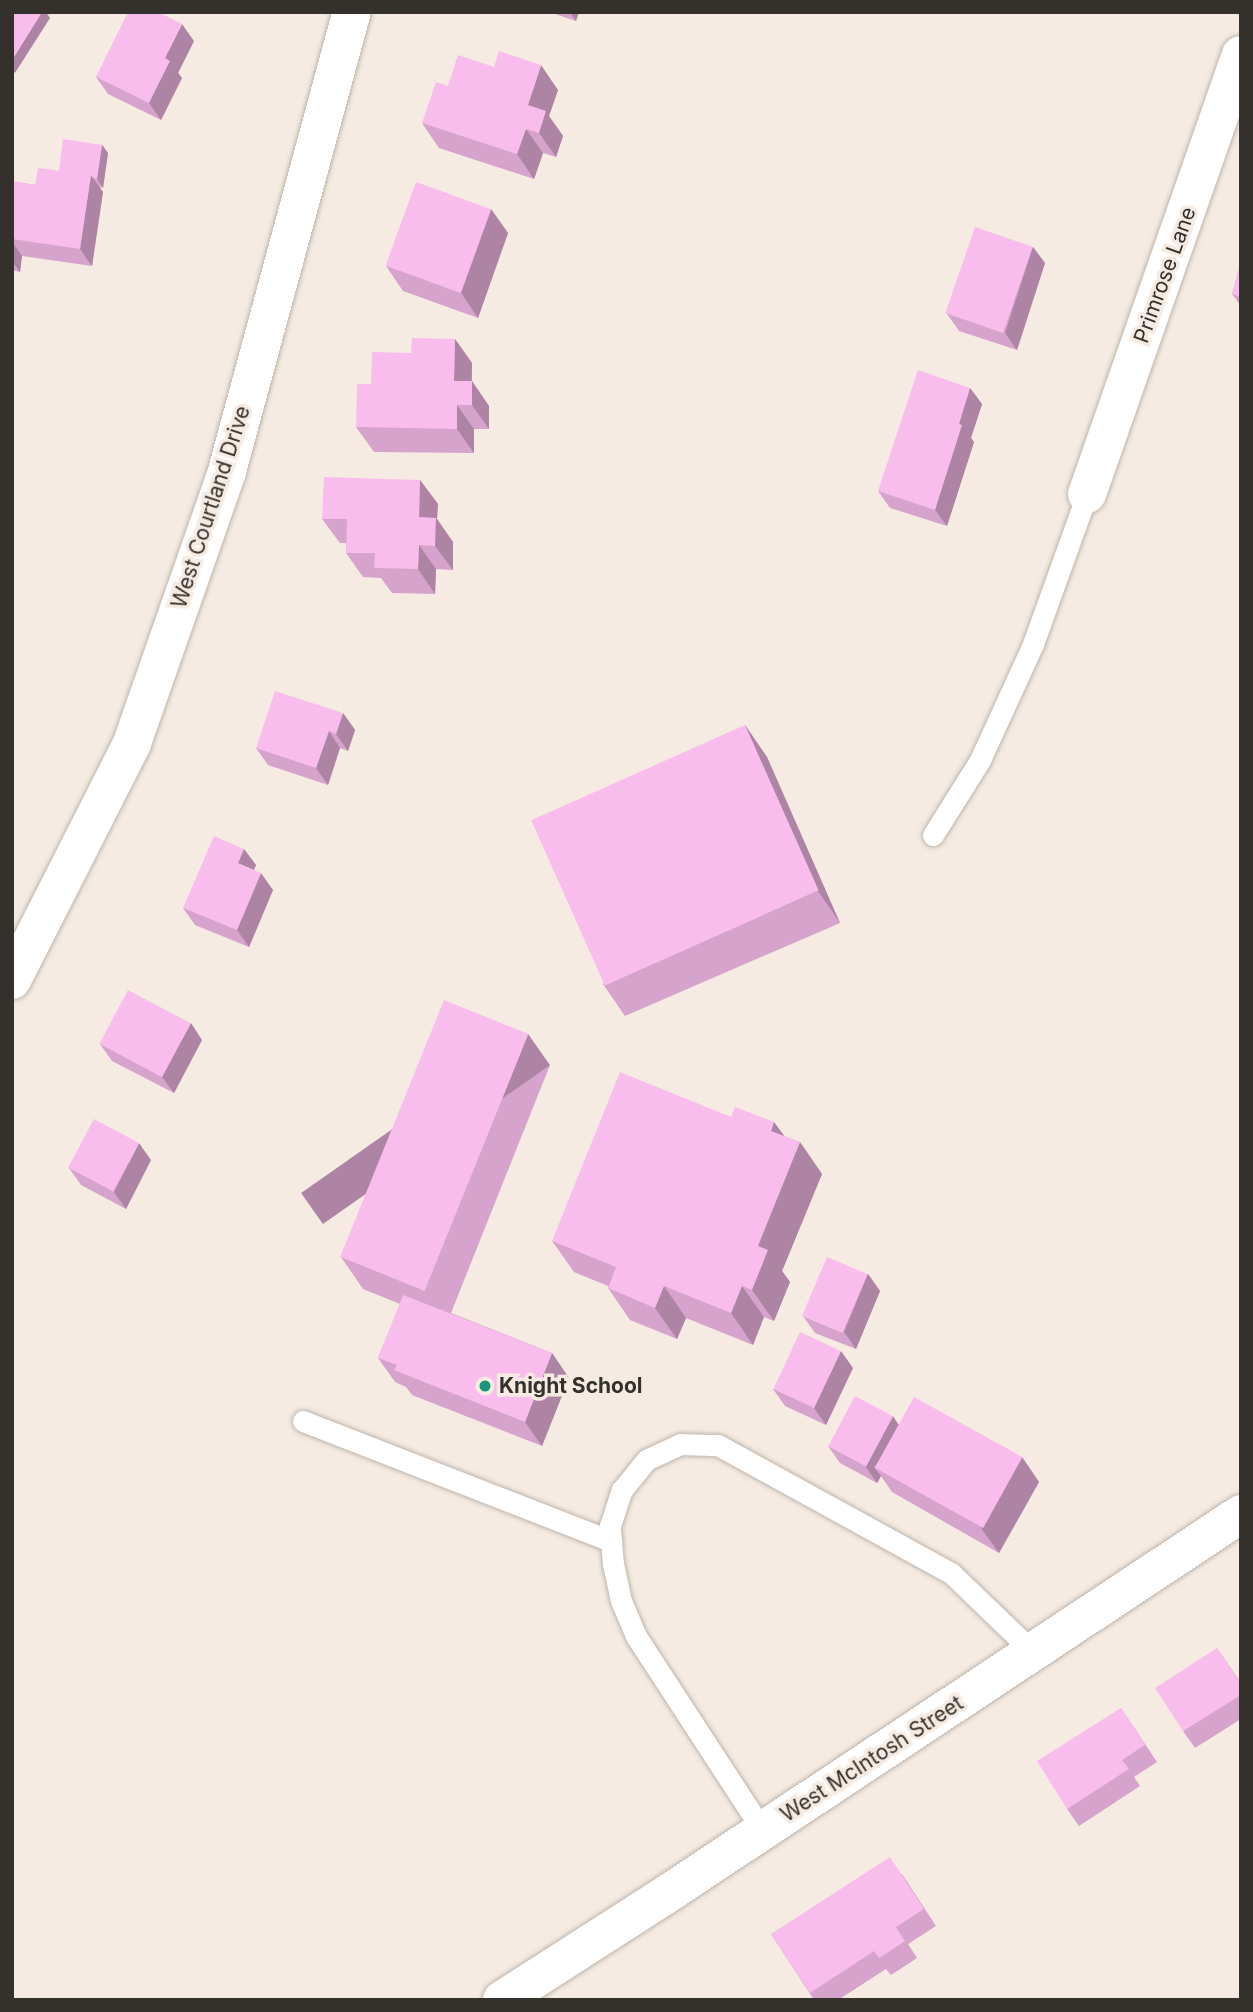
<!DOCTYPE html>
<html>
<head>
<meta charset="utf-8">
<style>
  body { margin:0 }
  #map { position:relative; width:1253px; height:2012px; overflow:hidden; background:#f6ebe2; font-family:Inter,sans-serif }
  div>[style] { position:absolute }
  .roads { filter:drop-shadow(0 0 2px #beb4ab) drop-shadow(0 0 2px #beb4ab) }
  .service>* { height:21px; margin:-10.5px; padding:0 10.5px; transform-origin:10.5px; border-radius:10.5px; background:#fff }
  .minor>* { height:38px; margin:-19px; padding:0 19px; transform-origin:19px; border-radius:19px; background:#fff }
  .wall>* { inset:0; background:#d5a3cb }
  .shaded-wall>* { inset:0; background:#ae84a5; transform-origin:0 0 }
  .building>* { inset:0; background:#f8bdec; transform-origin:0 0 }
  .dots>* { width:19px; height:19px; translate:-50% -50%; box-sizing:border-box; border:4px solid #f6ebe2; border-radius:50% }
  span { translate:-50% -50%; white-space:nowrap; text-align:center; line-height:1.15; -webkit-text-stroke:7px #f6ebe2; paint-order:stroke }
  .street-label { font-size:21px; color:#34302c }
  .poi-label { font-size:21px; color:#34302c; font-weight:700 }
  .left { translate:0 -50%; text-align:left }
  .frame { position:absolute; inset:0; border:14px solid #34302c; pointer-events:none }
</style>
</head>
<body>
<div id="map">
  <div class="roads">
    <div class="service">
      <i style="left:933px;top:835px;width:89px;rotate:-57.9deg"></i>
      <i style="left:980px;top:760px;width:128px;rotate:-65.4deg"></i>
      <i style="left:1033px;top:644px;width:159px;rotate:-70.2deg"></i>
      <i style="left:303px;top:1421px;width:331px;rotate:21.3deg"></i>
      <i style="left:763px;top:1831px;width:233px;rotate:-123.1deg"></i>
      <i style="left:636px;top:1636px;width:38px;rotate:-113deg"></i>
      <i style="left:621px;top:1601px;width:38px;rotate:-102deg"></i>
      <i style="left:613px;top:1564px;width:38px;rotate:-95deg"></i>
      <i style="left:610px;top:1526px;width:38px;rotate:-72deg"></i>
      <i style="left:622px;top:1490px;width:38px;rotate:-51deg"></i>
      <i style="left:646px;top:1460px;width:38px;rotate:-25deg"></i>
      <i style="left:680px;top:1444px;width:38px;rotate:2deg"></i>
      <i style="left:718px;top:1445px;width:266px;rotate:28.8deg"></i>
      <i style="left:951px;top:1573px;width:114px;rotate:43.9deg"></i>
    </div>
    <div class="minor">
      <i style="left:1087px;top:494px;width:465px;rotate:-70.7deg"></i>
      <i style="left:12px;top:980px;width:266px;rotate:-63.1deg"></i>
      <i style="left:132px;top:743px;width:288px;rotate:-70.7deg"></i>
      <i style="left:227px;top:471px;width:476px;rotate:-74.8deg"></i>
      <i style="left:502px;top:2000px;width:200px;rotate:-32.7deg"></i>
      <i style="left:670px;top:1892px;width:685px;rotate:-33.5deg"></i>
    </div>
  </div>
  <div class="wall">
    <i style="clip-path:polygon(549px 12px,579px 12px,576px 21px)"></i>
    <i style="clip-path:polygon(194px 41px,178px 73px,182px 78px,161px 120px,108px 94px,96px 77px)"></i>
    <i style="clip-path:polygon(448px 86px,558px 90px,549px 116px,563px 136px,556px 157px,543px 153px,534px 179px,439px 148px,422px 123px)"></i>
    <i style="clip-path:polygon(102px 145px,108px 153px,103px 188px,99px 187px,103px 192px,92px 266px,22px 256px,20px 272px,12px 270px,12px 181px,35px 185px)"></i>
    <i style="clip-path:polygon(491px 209px,508px 233px,478px 318px,403px 291px,386px 266px)"></i>
    <i style="clip-path:polygon(1033px 247px,1045px 263px,1017px 350px,959px 331px,947px 314px)"></i>
    <i style="clip-path:polygon(1241px 261px,1241px 306px,1232px 294px)"></i>
    <i style="clip-path:polygon(455px 339px,472px 363px,472px 381px,489px 406px,489px 429px,474px 429px,474px 453px,374px 452px,356px 427px,371px 384px,411px 353px)"></i>
    <i style="clip-path:polygon(970px 388px,982px 404px,971px 438px,974px 442px,947px 526px,890px 508px,878px 491px)"></i>
    <i style="clip-path:polygon(420px 480px,438px 504px,437px 519px,453px 542px,453px 570px,436px 569px,435px 594px,392px 593px,381px 578px,363px 577px,346px 553px,346px 543px,340px 543px,322px 519px)"></i>
    <i style="clip-path:polygon(343px 713px,355px 730px,348px 751px,340px 748px,328px 785px,268px 765px,256px 748px)"></i>
    <i style="clip-path:polygon(745px 725px,767px 757px,840px 923px,625px 1016px,603px 984px)"></i>
    <i style="clip-path:polygon(244px 849px,256px 865px,254px 870px,273px 890px,249px 947px,195px 925px,183px 908px)"></i>
    <i style="clip-path:polygon(528px 1034px,550px 1065px,451px 1313px,552px 1353px,569px 1378px,542px 1446px,412px 1395px,406px 1387px,395px 1382px,378px 1358px,400px 1304px,363px 1289px,341px 1257px)"></i>
    <i style="clip-path:polygon(202px 1040px,174px 1093px,112px 1061px,100px 1044px)"></i>
    <i style="clip-path:polygon(731px 1117px,774px 1122px,784px 1136px,800px 1142px,822px 1174px,782px 1271px,790px 1282px,774px 1321px,764px 1317px,753px 1345px,686px 1318px,677px 1339px,630px 1320px,608px 1288px,608px 1286px,574px 1272px,552px 1241px)"></i>
    <i style="clip-path:polygon(151px 1160px,126px 1209px,81px 1185px,69px 1168px)"></i>
    <i style="clip-path:polygon(868px 1274px,880px 1291px,856px 1349px,815px 1333px,803px 1316px)"></i>
    <i style="clip-path:polygon(853px 1368px,826px 1425px,785px 1406px,773px 1389px)"></i>
    <i style="clip-path:polygon(898px 1424px,1022px 1457px,1039px 1482px,999px 1553px,892px 1492px,881px 1476px,877px 1483px,840px 1463px,828px 1446px)"></i>
    <i style="clip-path:polygon(1217px 1648px,1241px 1683px,1241px 1719px,1195px 1748px,1183px 1731px)"></i>
    <i style="clip-path:polygon(1121px 1708px,1157px 1762px,1134px 1777px,1140px 1786px,1079px 1826px,1067px 1809px)"></i>
    <i style="clip-path:polygon(902px 1874px,936px 1926px,908px 1944px,917px 1958px,891px 1975px,886px 1969px,838px 2000px,814px 2000px,771px 1934px)"></i>
  </div>
  <div class="shaded-wall">
    <i style="clip-path:polygon(42px 12px,46px 12px,50px 18px,15px 73px,12px 69px,12px 60px)"></i>
    <i style="clip-path:polygon(570px 12px,579px 12px,576px 21px)"></i>
    <i style="clip-path:polygon(182px 24px,194px 41px,178px 73px,182px 78px,161px 120px,149px 103px,165px 58px)"></i>
    <i style="clip-path:polygon(541px 65px,558px 90px,549px 116px,563px 136px,556px 157px,539px 133px,528px 105px)"></i>
    <i style="clip-path:polygon(526px 129px,543px 153px,534px 179px,517px 154px)"></i>
    <i style="clip-path:polygon(102px 145px,108px 153px,103px 188px,97px 179px)"></i>
    <i style="clip-path:polygon(91px 175px,103px 192px,92px 266px,80px 249px)"></i>
    <i style="clip-path:polygon(491px 209px,508px 233px,478px 318px,461px 293px)"></i>
    <i style="clip-path:polygon(12px 242px,22px 256px,20px 272px,12px 261px)"></i>
    <i style="clip-path:polygon(1033px 247px,1045px 263px,1017px 350px,1005px 333px)"></i>
    <i style="clip-path:polygon(455px 339px,472px 363px,471px 405px,454px 381px)"></i>
    <i style="clip-path:polygon(472px 381px,489px 406px,489px 429px,472px 405px)"></i>
    <i style="clip-path:polygon(970px 388px,982px 404px,971px 438px,974px 442px,947px 526px,935px 510px,959px 424px)"></i>
    <i style="clip-path:polygon(457px 405px,474px 429px,474px 453px,457px 429px)"></i>
    <i style="clip-path:polygon(420px 480px,438px 504px,437px 519px,453px 542px,453px 570px,435px 546px,419px 517px)"></i>
    <i style="clip-path:polygon(419px 545px,436px 569px,435px 594px,418px 569px)"></i>
    <i style="clip-path:polygon(343px 713px,355px 730px,348px 751px,336px 734px)"></i>
    <i style="clip-path:polygon(745px 725px,767px 757px,840px 923px,818px 891px)"></i>
    <i style="clip-path:polygon(329px 731px,340px 748px,328px 785px,316px 768px)"></i>
    <i style="clip-path:polygon(244px 849px,256px 865px,249px 880px,238px 863px)"></i>
    <i style="clip-path:polygon(261px 873px,273px 890px,249px 947px,237px 930px)"></i>
    <i style="clip-path:polygon(191px 1023px,202px 1040px,174px 1093px,162px 1077px)"></i>
    <i style="left:528px;top:1034px;width:38px;height:277px;rotate:55deg"></i>
    <i style="clip-path:polygon(774px 1122px,796px 1152px,800px 1142px,822px 1174px,782px 1271px,790px 1282px,774px 1321px,752px 1290px,771px 1131px)"></i>
    <i style="clip-path:polygon(139px 1143px,151px 1160px,126px 1209px,114px 1192px)"></i>
    <i style="clip-path:polygon(868px 1274px,880px 1291px,856px 1349px,844px 1332px)"></i>
    <i style="clip-path:polygon(664px 1286px,686px 1318px,677px 1339px,655px 1308px)"></i>
    <i style="clip-path:polygon(742px 1286px,764px 1317px,753px 1345px,731px 1313px)"></i>
    <i style="clip-path:polygon(841px 1351px,853px 1368px,826px 1425px,814px 1408px)"></i>
    <i style="clip-path:polygon(552px 1353px,569px 1378px,542px 1446px,525px 1422px)"></i>
    <i style="clip-path:polygon(893px 1416px,904px 1433px,874px 1467px,881px 1476px,877px 1483px,865px 1466px)"></i>
    <i style="clip-path:polygon(1022px 1457px,1039px 1482px,999px 1553px,981px 1528px)"></i>
  </div>
  <div class="building">
    <i style="clip-path:polygon(12px 12px,42px 12px,12px 60px)"></i>
    <i style="clip-path:polygon(128px 12px,158px 12px,182px 24px,165px 58px,170px 61px,149px 103px,96px 77px)"></i>
    <i style="clip-path:polygon(499px 51px,541px 65px,528px 105px,546px 111px,539px 133px,526px 129px,517px 154px,422px 123px,436px 82px,448px 86px,458px 55px,494px 67px)"></i>
    <i style="clip-path:polygon(63px 139px,102px 145px,97px 179px,93px 178px,91px 175px,59px 171px)"></i>
    <i style="clip-path:polygon(38px 168px,91px 175px,80px 249px,12px 239px,12px 181px,35px 185px)"></i>
    <i style="left:416px;top:182px;width:80px;height:89px;rotate:20deg"></i>
    <i style="left:975px;top:227px;width:61px;height:91px;rotate:19deg"></i>
    <i style="clip-path:polygon(1241px 261px,1241px 297px,1232px 294px)"></i>
    <i style="clip-path:polygon(412px 338px,455px 339px,454px 381px,472px 381px,472px 405px,457px 405px,457px 429px,356px 427px,357px 384px,371px 384px,372px 352px,411px 353px)"></i>
    <i style="clip-path:polygon(918px 370px,970px 388px,959px 424px,962px 425px,935px 510px,878px 491px)"></i>
    <i style="clip-path:polygon(324px 477px,420px 480px,419px 517px,436px 518px,435px 546px,419px 545px,418px 569px,374px 568px,375px 553px,346px 553px,347px 519px,322px 519px)"></i>
    <i style="clip-path:polygon(275px 691px,343px 713px,336px 734px,329px 731px,316px 768px,256px 748px)"></i>
    <i style="left:745px;top:725px;width:181px;height:234px;rotate:66deg"></i>
    <i style="clip-path:polygon(214px 836px,244px 849px,238px 863px,261px 873px,237px 930px,183px 908px)"></i>
    <i style="left:128px;top:990px;width:71px;height:61px;rotate:28deg"></i>
    <i style="left:444px;top:1000px;width:91px;height:277px;rotate:22deg"></i>
    <i style="clip-path:polygon(620px 1072px,731px 1117px,735px 1107px,774px 1122px,771px 1131px,800px 1142px,758px 1246px,768px 1250px,752px 1290px,742px 1286px,731px 1313px,664px 1286px,655px 1308px,608px 1288px,616px 1267px,552px 1241px)"></i>
    <i style="left:94px;top:1119px;width:51px;height:55px;rotate:28deg"></i>
    <i style="left:827px;top:1257px;width:44px;height:64px;rotate:23deg"></i>
    <i style="clip-path:polygon(403px 1295px,552px 1353px,525px 1422px,394px 1370px,397px 1365px,378px 1358px)"></i>
    <i style="left:800px;top:1332px;width:45px;height:63px;rotate:25deg"></i>
    <i style="left:855px;top:1396px;width:43px;height:57px;rotate:28deg"></i>
    <i style="left:914px;top:1397px;width:124px;height:81px;rotate:29deg"></i>
    <i style="clip-path:polygon(1217px 1648px,1241px 1684px,1241px 1695px,1183px 1731px,1155px 1688px)"></i>
    <i style="clip-path:polygon(1121px 1708px,1145px 1745px,1122px 1760px,1129px 1769px,1067px 1809px,1037px 1761px)"></i>
    <i style="clip-path:polygon(890px 1857px,924px 1909px,896px 1927px,905px 1941px,879px 1958px,874px 1951px,810px 1993px,771px 1934px)"></i>
  </div>
  <div class="dots">
    <i style="left:485px;top:1386px;background:#19957c"></i>
  </div>
  <div class="street-label">
    <span style="left:1165px;top:275px;rotate:-70deg">Primrose Lane</span>
    <span style="left:211px;top:507px;rotate:-72deg">West Courtland Drive</span>
    <span style="left:872px;top:1759px;rotate:-33deg">West McIntosh Street</span>
  </div>
  <div class="poi-label">
    <span class="left" style="left:499px;top:1386px">Knight School</span>
  </div>
  <div class="frame"></div>
</div>
</body>
</html>
